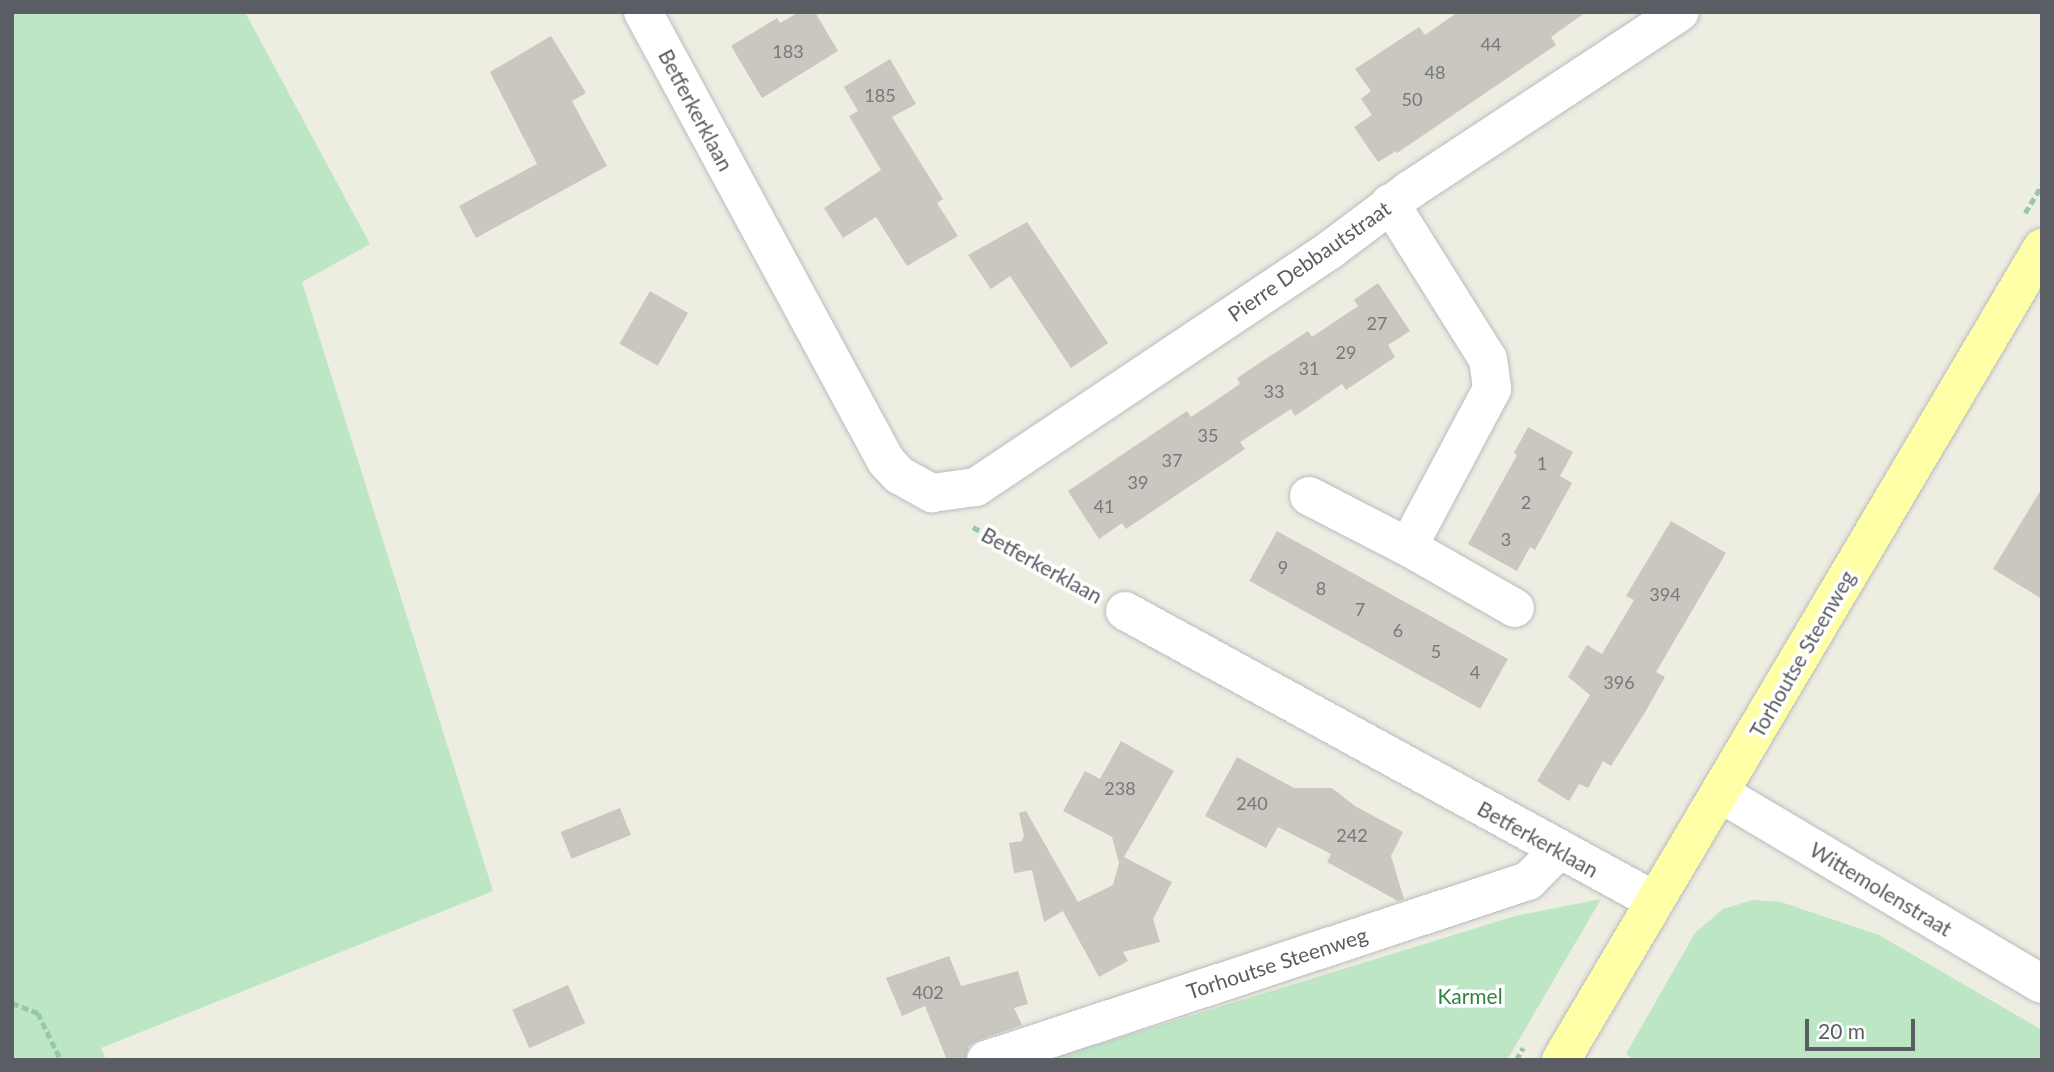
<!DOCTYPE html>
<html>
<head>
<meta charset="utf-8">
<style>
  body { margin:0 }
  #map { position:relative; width:2054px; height:1072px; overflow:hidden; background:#eeede2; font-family:Lato,sans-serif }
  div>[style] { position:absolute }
  .green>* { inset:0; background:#bde7c4 }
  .building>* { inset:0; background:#c9c7bf; transform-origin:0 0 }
  .path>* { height:4.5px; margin-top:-2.25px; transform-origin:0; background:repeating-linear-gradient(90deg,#95c8ac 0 7px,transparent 0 10.5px) }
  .roads { filter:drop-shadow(0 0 2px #babbc1) drop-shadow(0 0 2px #babbc1) }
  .minor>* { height:38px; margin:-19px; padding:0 19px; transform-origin:19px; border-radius:19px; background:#fff }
  .primary>* { height:38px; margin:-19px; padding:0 19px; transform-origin:19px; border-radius:19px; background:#feffa6 }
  span { translate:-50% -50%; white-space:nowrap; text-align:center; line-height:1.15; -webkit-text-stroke:7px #fff; paint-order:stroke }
  .number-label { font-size:18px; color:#76787a }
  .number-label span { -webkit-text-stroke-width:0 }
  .street-label { font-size:21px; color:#5a5d63 }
  .park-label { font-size:21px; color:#308442 }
  .frame { position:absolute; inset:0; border:14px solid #5a5d63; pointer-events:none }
  .scale { position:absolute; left:1805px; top:1019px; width:110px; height:32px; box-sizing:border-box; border:4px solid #5a5d63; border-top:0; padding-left:9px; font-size:21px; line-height:24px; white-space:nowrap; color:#5a5d63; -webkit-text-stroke:5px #fff; paint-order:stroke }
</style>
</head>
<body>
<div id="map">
  <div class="green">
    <i style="clip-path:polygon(12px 12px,245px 12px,370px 244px,302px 282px,493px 891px,101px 1048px,106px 1060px,12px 1060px)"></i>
    <i style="clip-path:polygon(1601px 899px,1507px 1060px,1047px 1060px,1515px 916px)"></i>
    <i style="clip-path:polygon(1753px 900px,1781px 902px,1879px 935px,2042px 1030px,2042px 1060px,1635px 1060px,1626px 1054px,1695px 933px,1723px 909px)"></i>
  </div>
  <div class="building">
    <i style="clip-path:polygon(799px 12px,815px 12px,838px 51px,762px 98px,731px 46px,777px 18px,780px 23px)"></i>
    <i style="clip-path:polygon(1458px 12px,1586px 12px,1551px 37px,1556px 45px,1397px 153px,1396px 151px,1378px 162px,1354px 127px,1372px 115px,1361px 99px,1371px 91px,1355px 69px,1419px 27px,1425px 35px)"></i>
    <i style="clip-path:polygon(551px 36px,586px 93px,572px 101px,607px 166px,476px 238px,459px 206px,537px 164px,490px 72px)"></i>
    <i style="clip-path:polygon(890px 59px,916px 104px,892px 117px,943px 199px,937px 203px,958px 236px,907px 266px,876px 217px,843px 238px,824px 208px,881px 170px,849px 116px,858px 111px,844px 87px)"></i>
    <i style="clip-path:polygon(1027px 222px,1108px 343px,1071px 368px,1010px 276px,991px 289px,968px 255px)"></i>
    <i style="clip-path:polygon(1378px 283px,1410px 331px,1388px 345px,1395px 357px,1346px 390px,1342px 384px,1295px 416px,1291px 409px,1240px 442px,1245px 449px,1126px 529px,1122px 523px,1099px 539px,1068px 491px,1187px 411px,1191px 417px,1240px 384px,1237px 378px,1308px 331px,1312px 337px,1358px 306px,1354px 300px)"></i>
    <i style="left:650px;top:291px;width:44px;height:61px;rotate:30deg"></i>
    <i style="clip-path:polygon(1528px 427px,1573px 452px,1560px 476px,1572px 483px,1535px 550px,1530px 547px,1517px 571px,1468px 544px,1517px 455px,1514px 453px)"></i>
    <i style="clip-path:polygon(2042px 488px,2042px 599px,1993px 569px)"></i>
    <i style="clip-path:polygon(1671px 521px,1726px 553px,1656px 672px,1665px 677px,1644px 714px,1611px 766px,1603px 761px,1588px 788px,1579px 784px,1569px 801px,1537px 781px,1590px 695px,1568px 677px,1587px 645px,1602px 654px,1634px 600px,1626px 596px)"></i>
    <i style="left:1277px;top:531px;width:264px;height:57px;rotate:29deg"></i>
    <i style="clip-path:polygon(1121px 741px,1174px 771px,1124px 857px,1172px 882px,1153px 919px,1160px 942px,1123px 952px,1128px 961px,1099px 977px,1063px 911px,1044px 922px,1032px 870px,1014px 873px,1009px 843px,1022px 841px,1024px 836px,1019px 813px,1026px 811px,1078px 902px,1113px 885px,1119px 863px,1112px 837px,1063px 811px,1085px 771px,1100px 779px)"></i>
    <i style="clip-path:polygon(1237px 757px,1294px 788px,1332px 788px,1355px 806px,1403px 832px,1391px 856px,1404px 899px,1398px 901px,1327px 862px,1331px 854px,1278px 827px,1266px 848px,1205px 816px)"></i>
    <i style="left:620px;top:808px;width:29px;height:64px;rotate:68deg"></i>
    <i style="clip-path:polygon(949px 956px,961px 986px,1018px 971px,1028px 1004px,1014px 1008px,1022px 1025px,979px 1040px,969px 1046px,965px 1060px,947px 1060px,925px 1006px,902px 1016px,886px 978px)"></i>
    <i style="left:568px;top:985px;width:42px;height:61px;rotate:66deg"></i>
  </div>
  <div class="path">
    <i style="left:2025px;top:213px;width:33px;rotate:-59deg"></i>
    <i style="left:973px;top:527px;width:138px;rotate:29deg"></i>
    <i style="left:12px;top:1003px;width:28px;rotate:21deg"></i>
    <i style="left:38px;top:1013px;width:52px;rotate:63.9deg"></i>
    <i style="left:1516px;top:1060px;width:14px;rotate:-60deg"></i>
  </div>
  <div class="roads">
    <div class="minor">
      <i style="left:643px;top:12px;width:511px;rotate:61.58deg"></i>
      <i style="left:886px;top:461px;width:19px;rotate:47deg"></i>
      <i style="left:899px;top:475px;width:38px;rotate:29deg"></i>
      <i style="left:932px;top:493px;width:44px;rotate:-7.8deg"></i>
      <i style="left:976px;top:487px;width:426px;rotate:-33.8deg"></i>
      <i style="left:1330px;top:250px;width:100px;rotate:-36.9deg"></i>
      <i style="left:1410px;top:190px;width:323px;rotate:-33.4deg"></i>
      <i style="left:1390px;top:203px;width:184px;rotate:57.9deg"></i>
      <i style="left:1488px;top:359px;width:30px;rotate:82deg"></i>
      <i style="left:1492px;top:389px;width:179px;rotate:118deg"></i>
      <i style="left:1309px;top:496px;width:111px;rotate:27.3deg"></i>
      <i style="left:1408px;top:547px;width:123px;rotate:29.7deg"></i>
      <i style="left:1125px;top:611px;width:604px;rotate:28.69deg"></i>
      <i style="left:1720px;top:793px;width:374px;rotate:30.7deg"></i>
      <i style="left:986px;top:1060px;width:571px;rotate:-18.28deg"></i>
      <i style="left:1528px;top:881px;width:42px;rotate:-45deg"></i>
    </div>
    <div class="primary">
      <i style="left:1561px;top:1060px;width:944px;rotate:-59.36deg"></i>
    </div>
  </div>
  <div class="number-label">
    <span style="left:1491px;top:44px">44</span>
    <span style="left:788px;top:51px">183</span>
    <span style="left:1435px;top:72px">48</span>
    <span style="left:880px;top:95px">185</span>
    <span style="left:1412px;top:99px">50</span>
    <span style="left:1377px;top:323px">27</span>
    <span style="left:1346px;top:352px">29</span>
    <span style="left:1309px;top:368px">31</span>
    <span style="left:1274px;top:391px">33</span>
    <span style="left:1208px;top:435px">35</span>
    <span style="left:1172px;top:460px">37</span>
    <span style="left:1542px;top:463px">1</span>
    <span style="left:1138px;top:482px">39</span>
    <span style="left:1526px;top:502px">2</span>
    <span style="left:1104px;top:506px">41</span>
    <span style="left:1506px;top:539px">3</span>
    <span style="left:1283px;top:567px">9</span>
    <span style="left:1321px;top:588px">8</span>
    <span style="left:1665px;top:594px">394</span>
    <span style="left:1360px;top:609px">7</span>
    <span style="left:1398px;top:630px">6</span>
    <span style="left:1436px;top:651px">5</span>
    <span style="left:1475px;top:672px">4</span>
    <span style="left:1619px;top:682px">396</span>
    <span style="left:1120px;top:788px">238</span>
    <span style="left:1252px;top:803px">240</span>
    <span style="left:1352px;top:835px">242</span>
    <span style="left:928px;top:992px">402</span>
  </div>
  <div class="street-label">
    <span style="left:696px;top:110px;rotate:62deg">Betferkerklaan</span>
    <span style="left:1309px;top:261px;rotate:-35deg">Pierre Debbautstraat</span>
    <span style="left:1042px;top:565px;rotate:29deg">Betferkerklaan</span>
    <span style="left:1802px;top:654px;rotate:-60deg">Torhoutse Steenweg</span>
    <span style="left:1538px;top:839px;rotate:29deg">Betferkerklaan</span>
    <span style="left:1881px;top:889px;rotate:31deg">Wittemolenstraat</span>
    <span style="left:1277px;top:963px;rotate:-18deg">Torhoutse Steenweg</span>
  </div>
  <div class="park-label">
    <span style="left:1470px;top:996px">Karmel</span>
  </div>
  <div class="frame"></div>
  <div class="scale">20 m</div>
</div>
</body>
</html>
